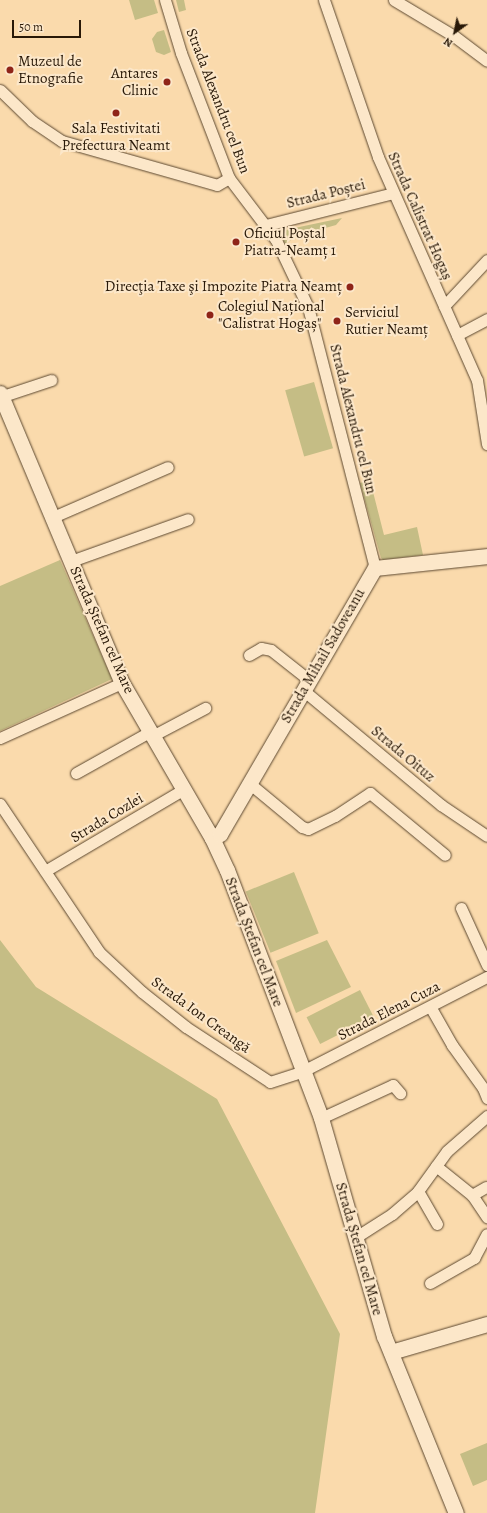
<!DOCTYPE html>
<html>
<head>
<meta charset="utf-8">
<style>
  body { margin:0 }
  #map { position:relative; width:487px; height:1513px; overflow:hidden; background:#fadaac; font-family:Alegreya,serif }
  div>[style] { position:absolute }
  .green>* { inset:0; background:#c5bd85; transform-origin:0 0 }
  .roads { filter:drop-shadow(0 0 1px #5c4830) drop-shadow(0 0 1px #5c4830) }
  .street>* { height:11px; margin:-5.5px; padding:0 5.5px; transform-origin:5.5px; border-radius:5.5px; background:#fce7c9 }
  .secondary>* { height:15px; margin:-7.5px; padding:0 7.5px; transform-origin:7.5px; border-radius:7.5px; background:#fce7c9 }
  .dots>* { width:11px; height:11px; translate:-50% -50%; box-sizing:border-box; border:2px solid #fce7c9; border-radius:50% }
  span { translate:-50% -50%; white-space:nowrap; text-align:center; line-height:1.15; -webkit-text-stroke:4px #fce7c9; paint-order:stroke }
  .poi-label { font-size:15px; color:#281807 }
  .left { translate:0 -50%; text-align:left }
  .right { translate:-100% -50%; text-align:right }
  .street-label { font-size:15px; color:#281807 }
  .north { position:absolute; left:435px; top:12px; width:40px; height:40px; -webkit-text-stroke:3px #fce7c9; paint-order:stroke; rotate:213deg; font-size:11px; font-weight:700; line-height:16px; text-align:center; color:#281807 }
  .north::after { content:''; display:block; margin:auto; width:14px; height:18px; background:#281807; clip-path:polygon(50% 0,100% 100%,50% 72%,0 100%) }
  .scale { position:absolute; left:12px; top:20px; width:69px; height:18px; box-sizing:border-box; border:2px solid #281807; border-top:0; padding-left:5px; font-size:12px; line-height:14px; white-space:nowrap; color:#281807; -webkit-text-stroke:3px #fce7c9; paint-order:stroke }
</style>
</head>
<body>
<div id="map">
  <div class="green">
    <i style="clip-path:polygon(129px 0,154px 0,158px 13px,135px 20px)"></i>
    <i style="clip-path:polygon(176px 0,184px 0,186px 10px,179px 12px)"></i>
    <i style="clip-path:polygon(164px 30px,171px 52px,164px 55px,156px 52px,152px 39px,157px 32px)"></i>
    <i style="clip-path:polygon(342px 218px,336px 225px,297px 236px,285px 244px,280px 234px,285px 230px)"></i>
    <i style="left:314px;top:382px;width:69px;height:30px;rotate:74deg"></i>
    <i style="clip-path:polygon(370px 480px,384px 535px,417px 527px,423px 555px,383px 560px,381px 558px,360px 483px)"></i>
    <i style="clip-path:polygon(60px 560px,112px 679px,0 731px,0 586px)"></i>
    <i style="left:294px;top:872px;width:66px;height:52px;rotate:68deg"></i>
    <i style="clip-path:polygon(0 940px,36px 987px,217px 1099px,340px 1334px,315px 1513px,0 1513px)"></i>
    <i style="clip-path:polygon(327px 940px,351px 987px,296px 1013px,276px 961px)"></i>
    <i style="left:360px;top:990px;width:30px;height:60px;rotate:63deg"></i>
    <i style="clip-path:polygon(487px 1443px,487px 1480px,473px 1486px,460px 1454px)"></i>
  </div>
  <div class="roads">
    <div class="street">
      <i style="left:165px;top:0;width:55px;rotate:73.2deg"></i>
      <i style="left:181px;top:53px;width:134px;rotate:69deg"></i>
      <i style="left:229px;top:178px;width:78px;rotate:52.8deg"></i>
      <i style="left:276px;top:240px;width:74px;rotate:64.5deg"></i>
      <i style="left:308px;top:307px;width:269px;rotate:75.6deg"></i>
      <i style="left:324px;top:0;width:166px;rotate:71deg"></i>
      <i style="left:378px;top:157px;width:244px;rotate:66.1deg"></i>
      <i style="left:477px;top:380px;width:65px;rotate:81.1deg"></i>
      <i style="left:394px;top:0;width:70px;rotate:31deg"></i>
      <i style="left:454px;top:36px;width:41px;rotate:37.1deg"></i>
      <i style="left:0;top:90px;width:45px;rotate:44.1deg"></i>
      <i style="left:32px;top:121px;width:36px;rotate:34deg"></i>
      <i style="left:62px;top:141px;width:161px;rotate:15.8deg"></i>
      <i style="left:217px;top:185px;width:14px;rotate:-30deg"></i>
      <i style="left:266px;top:225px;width:131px;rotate:-14.1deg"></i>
      <i style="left:444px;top:306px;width:63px;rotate:-46.9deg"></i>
      <i style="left:457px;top:335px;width:34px;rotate:-28deg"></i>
      <i style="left:0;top:397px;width:54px;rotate:-18.4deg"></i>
      <i style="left:53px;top:517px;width:125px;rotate:-23.5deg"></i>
      <i style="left:71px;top:561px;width:124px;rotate:-19.7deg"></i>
      <i style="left:249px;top:655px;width:14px;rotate:-30deg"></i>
      <i style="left:261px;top:648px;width:10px;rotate:11deg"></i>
      <i style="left:271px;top:650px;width:48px;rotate:38.3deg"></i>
      <i style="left:303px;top:690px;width:180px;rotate:39.8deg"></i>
      <i style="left:441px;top:805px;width:55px;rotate:34deg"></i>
      <i style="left:154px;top:735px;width:58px;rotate:-27.9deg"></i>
      <i style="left:0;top:738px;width:134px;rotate:-24.3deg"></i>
      <i style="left:76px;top:773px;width:86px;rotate:-29.2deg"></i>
      <i style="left:249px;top:783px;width:69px;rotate:39.7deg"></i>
      <i style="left:302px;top:827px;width:6px;rotate:18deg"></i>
      <i style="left:308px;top:829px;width:30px;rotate:-26deg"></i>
      <i style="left:335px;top:816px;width:42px;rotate:-33.3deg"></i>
      <i style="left:370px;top:793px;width:97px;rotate:39.6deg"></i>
      <i style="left:0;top:804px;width:178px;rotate:56.2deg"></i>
      <i style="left:99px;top:952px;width:59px;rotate:42.9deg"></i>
      <i style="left:142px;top:992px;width:56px;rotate:38.5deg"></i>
      <i style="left:186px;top:1027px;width:100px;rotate:33.2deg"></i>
      <i style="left:270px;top:1082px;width:35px;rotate:-18deg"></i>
      <i style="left:303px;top:1071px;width:207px;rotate:-27.1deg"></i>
      <i style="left:45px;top:871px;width:161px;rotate:-30.5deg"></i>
      <i style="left:461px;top:908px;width:63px;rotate:65.5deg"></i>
      <i style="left:431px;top:1008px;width:43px;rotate:60.4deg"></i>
      <i style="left:452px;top:1045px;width:53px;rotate:54.2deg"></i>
      <i style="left:483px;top:1088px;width:11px;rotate:68deg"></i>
      <i style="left:321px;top:1118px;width:79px;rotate:-24.6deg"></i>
      <i style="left:393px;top:1085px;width:11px;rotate:49deg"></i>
      <i style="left:436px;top:1166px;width:46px;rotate:38.9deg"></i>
      <i style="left:472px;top:1195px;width:27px;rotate:56deg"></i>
      <i style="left:418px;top:1191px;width:38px;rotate:60deg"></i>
      <i style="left:472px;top:1195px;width:16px;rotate:-30deg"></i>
      <i style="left:356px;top:1237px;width:43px;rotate:-32.6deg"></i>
      <i style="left:392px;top:1214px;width:35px;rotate:-41deg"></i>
      <i style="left:418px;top:1191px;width:49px;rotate:-54.1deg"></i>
      <i style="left:447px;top:1151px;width:53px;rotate:-41.2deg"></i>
      <i style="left:430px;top:1283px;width:51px;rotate:-29.6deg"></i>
      <i style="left:474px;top:1258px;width:27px;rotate:-62deg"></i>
    </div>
    <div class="secondary">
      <i style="left:0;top:393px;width:315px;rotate:67.2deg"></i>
      <i style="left:122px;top:683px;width:179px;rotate:59.9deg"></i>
      <i style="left:212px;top:838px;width:35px;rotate:65deg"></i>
      <i style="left:227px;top:870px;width:265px;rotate:69.2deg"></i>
      <i style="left:321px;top:1118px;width:227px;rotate:73.9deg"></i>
      <i style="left:384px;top:1336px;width:191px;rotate:67.9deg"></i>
      <i style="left:212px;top:838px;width:9px;rotate:-27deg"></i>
      <i style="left:220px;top:834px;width:308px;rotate:-59.8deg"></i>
      <i style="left:375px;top:568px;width:113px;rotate:-6.1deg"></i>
      <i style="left:391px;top:1352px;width:100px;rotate:-16.3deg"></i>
    </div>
  </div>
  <div class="dots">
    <i style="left:10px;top:70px;background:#8f2418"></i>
    <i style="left:167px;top:82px;background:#8f2418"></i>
    <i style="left:116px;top:113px;background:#8f2418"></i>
    <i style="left:236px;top:242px;background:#8f2418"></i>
    <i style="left:350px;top:287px;background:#8f2418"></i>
    <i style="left:210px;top:315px;background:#8f2418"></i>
    <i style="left:337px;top:321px;background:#8f2418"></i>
  </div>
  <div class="poi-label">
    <span class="left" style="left:18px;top:70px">Muzeul de<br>Etnografie</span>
    <span class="right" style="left:158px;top:82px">Antares<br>Clinic</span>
    <span style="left:116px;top:137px">Sala Festivitati<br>Prefectura Neamt</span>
    <span class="left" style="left:244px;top:242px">Oficiul Poștal<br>Piatra-Neamț 1</span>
    <span class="right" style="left:342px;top:287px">Direcţia Taxe şi Impozite Piatra Neamț</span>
    <span class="left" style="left:218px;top:315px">Colegiul Național<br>"Calistrat Hogaș"</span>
    <span class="left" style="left:345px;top:321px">Serviciul<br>Rutier Neamț</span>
  </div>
  <div class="street-label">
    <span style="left:218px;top:101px;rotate:69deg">Strada Alexandru cel Bun</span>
    <span style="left:326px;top:194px;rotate:-14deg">Strada Poștei</span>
    <span style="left:420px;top:216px;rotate:66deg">Strada Calistrat Hogaș</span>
    <span style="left:353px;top:419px;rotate:76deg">Strada Alexandru cel Bun</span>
    <span style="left:102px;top:630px;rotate:66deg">Strada Ștefan cel Mare</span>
    <span style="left:323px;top:656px;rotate:-60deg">Strada Mihail Sadoveanu</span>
    <span style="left:403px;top:754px;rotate:40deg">Strada Oituz</span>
    <span style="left:107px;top:818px;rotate:-31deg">Strada Cozlei</span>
    <span style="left:254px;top:942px;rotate:69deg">Strada Ștefan cel Mare</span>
    <span style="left:389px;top:1011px;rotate:-27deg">Strada Elena Cuza</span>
    <span style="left:201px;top:1015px;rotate:36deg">Strada Ion Creangă</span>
    <span style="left:359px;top:1249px;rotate:74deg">Strada Ștefan cel Mare</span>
  </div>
  <div class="north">N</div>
  <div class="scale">50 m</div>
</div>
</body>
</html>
